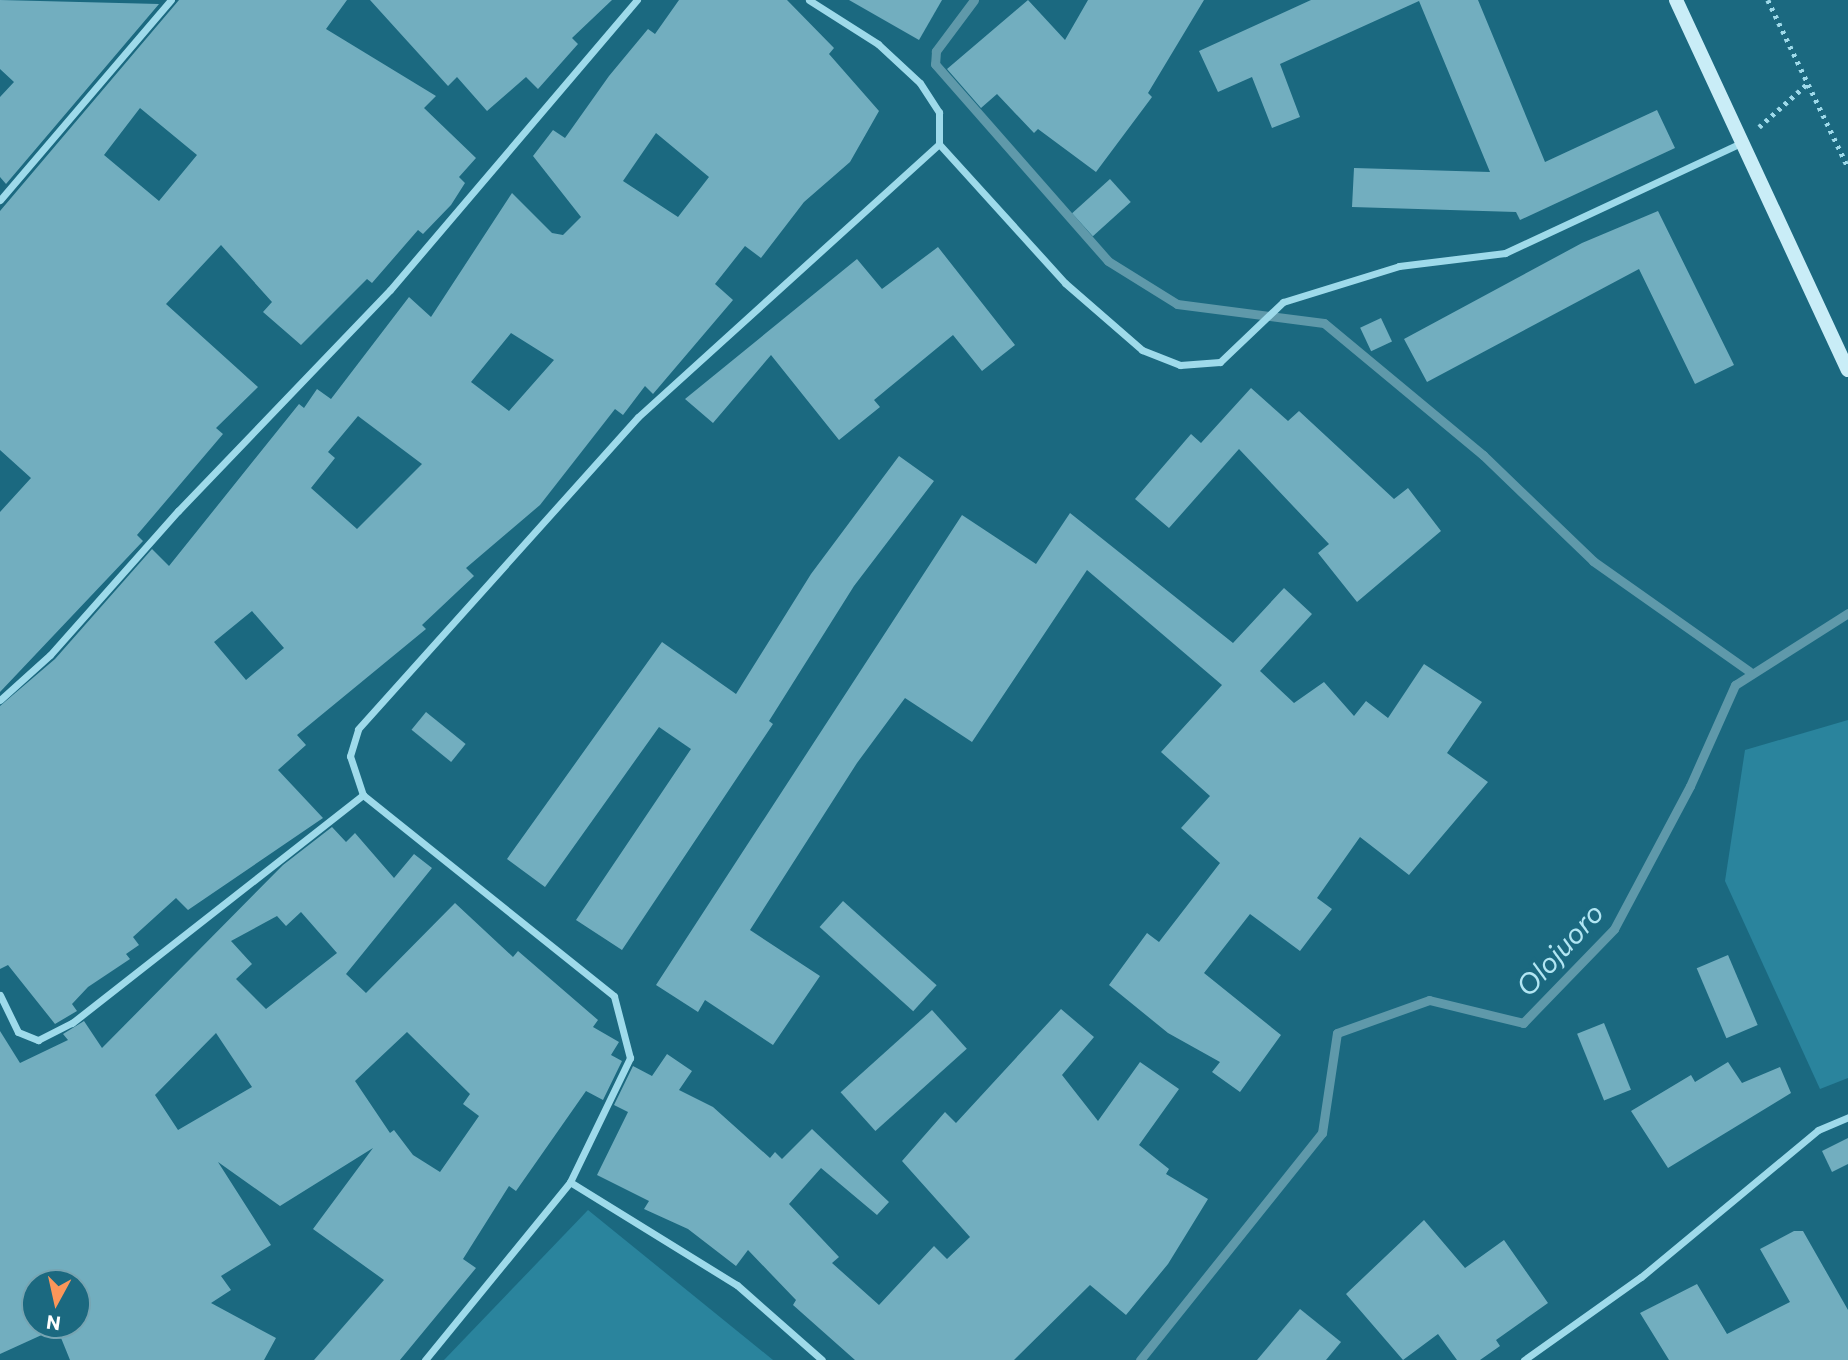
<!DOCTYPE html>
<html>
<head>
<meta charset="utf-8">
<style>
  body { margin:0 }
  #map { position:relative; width:1848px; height:1360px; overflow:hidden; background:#1b6980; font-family:Commissioner,sans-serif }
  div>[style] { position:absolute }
  .green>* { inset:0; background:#2a849d }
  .stream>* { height:9px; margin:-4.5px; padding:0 4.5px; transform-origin:4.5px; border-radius:4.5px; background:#5f99aa }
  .building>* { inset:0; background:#72aebf; transform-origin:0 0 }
  .path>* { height:4.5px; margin-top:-2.25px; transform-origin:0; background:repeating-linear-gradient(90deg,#9edaea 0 3.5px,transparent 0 8.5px) }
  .street>* { height:7px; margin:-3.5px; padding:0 3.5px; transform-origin:3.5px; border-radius:3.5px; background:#9edaea }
  .secondary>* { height:14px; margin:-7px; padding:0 7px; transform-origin:7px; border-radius:7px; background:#c9edf7 }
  span { translate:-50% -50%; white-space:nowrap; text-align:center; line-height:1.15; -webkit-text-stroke:7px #1b6980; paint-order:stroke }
  .water-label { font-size:28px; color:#b2e6f3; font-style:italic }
  .north { position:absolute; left:21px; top:1269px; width:70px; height:70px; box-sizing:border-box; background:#1b6980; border:2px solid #76a5b3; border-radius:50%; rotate:188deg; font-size:19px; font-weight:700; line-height:28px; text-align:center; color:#fff }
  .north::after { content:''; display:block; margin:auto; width:24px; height:32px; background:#fb965a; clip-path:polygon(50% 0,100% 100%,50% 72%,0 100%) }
</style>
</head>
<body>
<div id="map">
  <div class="green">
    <i style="clip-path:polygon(1848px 720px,1848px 1078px,1820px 1089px,1725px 881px,1745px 750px)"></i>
    <i style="clip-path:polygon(588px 1210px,773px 1360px,444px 1360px)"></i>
  </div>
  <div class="stream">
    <i style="left:974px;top:0;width:64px;rotate:126.7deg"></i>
    <i style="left:936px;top:51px;width:13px;rotate:94deg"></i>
    <i style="left:935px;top:64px;width:262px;rotate:48.7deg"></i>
    <i style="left:1108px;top:261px;width:81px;rotate:31.9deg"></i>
    <i style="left:1177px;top:304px;width:148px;rotate:7.4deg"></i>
    <i style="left:1324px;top:323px;width:207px;rotate:39.7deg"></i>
    <i style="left:1483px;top:455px;width:153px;rotate:43.9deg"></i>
    <i style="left:1593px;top:561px;width:191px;rotate:35.2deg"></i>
    <i style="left:1140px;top:1360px;width:291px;rotate:-51.3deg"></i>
    <i style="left:1322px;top:1133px;width:101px;rotate:-81.5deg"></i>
    <i style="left:1337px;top:1033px;width:98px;rotate:-19.7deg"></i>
    <i style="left:1429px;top:1000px;width:97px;rotate:13.7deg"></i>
    <i style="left:1523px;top:1023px;width:131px;rotate:-45.9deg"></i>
    <i style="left:1614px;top:929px;width:162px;rotate:-62deg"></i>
    <i style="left:1690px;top:786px;width:111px;rotate:-66deg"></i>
    <i style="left:1735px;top:685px;width:134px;rotate:-32.5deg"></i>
  </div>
  <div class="building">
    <i style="clip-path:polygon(0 0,159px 4px,6px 184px,0 177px,0 97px,14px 82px,0 69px)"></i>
    <i style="clip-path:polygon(evenodd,179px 0,347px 0,326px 29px,436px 96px,424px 108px,476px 158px,459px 177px,465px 183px,451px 205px,423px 234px,418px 230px,372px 283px,367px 279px,301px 345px,263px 312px,272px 302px,221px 245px,166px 304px,258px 387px,216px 428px,223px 434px,137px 535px,143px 541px,0 692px,0 512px,31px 478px,0 450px,0 211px,179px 0,140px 108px,197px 155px,159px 201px,104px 155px,140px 108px)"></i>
    <i style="clip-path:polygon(370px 0,612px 0,572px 38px,578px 44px,538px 89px,526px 77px,487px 111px,457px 77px,448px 86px)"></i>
    <i style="clip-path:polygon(evenodd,679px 0,787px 0,834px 48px,829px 54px,879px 111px,850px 162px,804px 202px,761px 258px,745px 246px,715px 284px,733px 300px,653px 394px,645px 386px,623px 415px,615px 409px,540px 505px,466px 568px,474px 576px,422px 625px,426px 629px,297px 735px,306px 745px,278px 770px,323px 818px,188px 910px,176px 898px,133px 937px,139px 945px,126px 954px,130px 959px,88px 987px,72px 1004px,77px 1011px,55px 1024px,8px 965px,0 969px,0 706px,55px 659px,152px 549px,169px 566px,299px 404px,304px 408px,317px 389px,331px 399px,409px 297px,431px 317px,512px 193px,552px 233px,563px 235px,581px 217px,533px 156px,553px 130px,565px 138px,609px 76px,648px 29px,655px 34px,679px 0,656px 133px,709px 177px,678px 217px,623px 181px,656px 133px,679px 0,511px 333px,554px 360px,509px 411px,471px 382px,511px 333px,679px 0,358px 416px,422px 464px,357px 529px,311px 488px,335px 458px,328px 452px,358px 416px,679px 0,252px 611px,284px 648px,246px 680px,214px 642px,252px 611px)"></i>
    <i style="clip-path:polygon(849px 0,942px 0,919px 40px)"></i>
    <i style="clip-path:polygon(1028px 0,1065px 40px,1088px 0,1204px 0,1148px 93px,1152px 97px,1096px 172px,1038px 129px,1034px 133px,997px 94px,981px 108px,947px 69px)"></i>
    <i style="clip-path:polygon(1311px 0,1478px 0,1545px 162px,1657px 110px,1675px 148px,1520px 220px,1516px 212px,1352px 207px,1354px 168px,1490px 172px,1419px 1px,1280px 64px,1300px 117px,1272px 128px,1252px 77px,1218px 92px,1199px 51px)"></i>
    <i style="left:1110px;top:179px;width:31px;height:51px;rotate:48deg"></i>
    <i style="clip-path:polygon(1658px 211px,1734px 365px,1695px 384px,1639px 269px,1427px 382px,1404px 339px,1582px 243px)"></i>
    <i style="clip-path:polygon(938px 247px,1015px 345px,982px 371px,953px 335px,874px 400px,880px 407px,839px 440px,771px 355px,713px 423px,685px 399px,857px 259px,882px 289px)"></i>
    <i style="left:1381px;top:318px;width:26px;height:23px;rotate:65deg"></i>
    <i style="clip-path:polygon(1251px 388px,1288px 421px,1299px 411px,1394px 499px,1408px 488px,1441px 531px,1357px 602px,1318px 553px,1329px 544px,1239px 449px,1169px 528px,1135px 499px,1191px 434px,1201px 443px)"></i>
    <i style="clip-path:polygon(899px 456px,934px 481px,854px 586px,769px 721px,773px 724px,622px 950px,576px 920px,691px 749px,659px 727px,545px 887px,507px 859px,662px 642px,736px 694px,811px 574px)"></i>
    <i style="clip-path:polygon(1070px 513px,1233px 643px,1284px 588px,1312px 614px,1260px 671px,1294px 703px,1324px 682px,1354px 716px,1366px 701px,1388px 718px,1424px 664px,1482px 702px,1447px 753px,1488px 782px,1409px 875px,1360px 837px,1317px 898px,1332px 909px,1300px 951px,1250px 914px,1204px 973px,1281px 1035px,1240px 1092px,1212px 1072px,1220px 1062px,1168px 1033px,1109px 985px,1147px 933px,1159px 942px,1220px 863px,1181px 828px,1210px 796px,1161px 752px,1222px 685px,1087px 570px,972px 742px,905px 698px,857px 763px,750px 930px,820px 976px,773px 1045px,705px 1000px,698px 1012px,656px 985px,962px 515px,1036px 564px)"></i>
    <i style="left:426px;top:712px;width:51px;height:23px;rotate:39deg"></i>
    <i style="clip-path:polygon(evenodd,332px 827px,346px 842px,355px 833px,394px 878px,414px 854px,432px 868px,346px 974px,366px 993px,455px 903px,513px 957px,518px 951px,598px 1020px,593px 1027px,619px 1042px,611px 1055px,622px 1061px,603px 1100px,586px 1091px,516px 1191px,509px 1186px,463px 1259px,476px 1268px,400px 1360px,314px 1360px,384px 1280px,313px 1229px,373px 1148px,280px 1206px,218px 1162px,271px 1245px,221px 1276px,231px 1290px,211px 1303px,276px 1338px,264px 1360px,70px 1360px,57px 1328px,0 1354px,0 1031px,20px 1063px,68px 1040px,63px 1034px,84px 1021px,102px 1048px,283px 865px,332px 827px,301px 912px,337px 953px,266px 1009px,236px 979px,252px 964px,231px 941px,277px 916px,286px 926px,301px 912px,332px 827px,407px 1032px,470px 1094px,463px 1104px,479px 1116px,440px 1172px,413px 1155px,394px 1130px,390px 1133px,355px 1081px,407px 1032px,332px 827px,216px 1033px,252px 1087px,178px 1130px,155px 1095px,216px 1033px,332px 827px,35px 1283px,77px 1283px,77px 1325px,35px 1325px,35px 1283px)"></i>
    <i style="left:843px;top:901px;width:126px;height:35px;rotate:42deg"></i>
    <i style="left:1728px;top:955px;width:76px;height:34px;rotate:67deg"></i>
    <i style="clip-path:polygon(1061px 1009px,1094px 1037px,1062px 1075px,1098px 1121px,1140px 1062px,1179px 1089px,1139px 1145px,1169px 1169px,1166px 1174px,1208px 1199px,1168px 1264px,1126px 1315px,1090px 1285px,1014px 1360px,855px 1360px,793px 1305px,796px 1300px,748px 1250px,736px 1266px,688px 1229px,644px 1209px,649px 1201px,597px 1175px,628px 1112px,614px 1105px,633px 1066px,652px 1076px,667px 1054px,692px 1071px,679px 1090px,713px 1107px,770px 1158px,775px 1152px,782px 1159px,812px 1129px,889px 1202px,877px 1215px,821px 1168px,789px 1204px,839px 1257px,832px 1263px,879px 1305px,934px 1246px,947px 1259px,970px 1237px,902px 1161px,945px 1112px,956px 1123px)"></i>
    <i style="left:932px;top:1010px;width:52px;height:123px;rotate:48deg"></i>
    <i style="left:1604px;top:1023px;width:72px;height:29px;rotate:68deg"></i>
    <i style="clip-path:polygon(1728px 1062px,1742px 1083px,1780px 1067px,1791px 1093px,1668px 1168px,1631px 1111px,1691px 1075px,1695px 1082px)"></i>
    <i style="clip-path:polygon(1848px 1138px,1848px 1164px,1832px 1172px,1822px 1151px)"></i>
    <i style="clip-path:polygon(1424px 1220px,1465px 1268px,1504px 1240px,1548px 1303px,1496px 1340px,1500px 1346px,1480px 1360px,1457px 1360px,1438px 1334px,1403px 1360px,1346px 1294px)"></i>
    <i style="clip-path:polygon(1794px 1231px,1803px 1231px,1848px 1310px,1848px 1360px,1669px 1360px,1640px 1313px,1697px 1284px,1727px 1334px,1790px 1302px,1760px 1249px)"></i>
    <i style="clip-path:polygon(1300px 1309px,1341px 1342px,1326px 1360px,1257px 1360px)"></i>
  </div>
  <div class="path">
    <i style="left:1768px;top:0;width:185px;rotate:64.4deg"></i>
    <i style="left:1759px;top:127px;width:66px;rotate:-41.9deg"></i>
  </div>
  <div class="street">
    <i style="left:809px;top:0;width:82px;rotate:32.5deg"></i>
    <i style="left:878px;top:44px;width:57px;rotate:42.9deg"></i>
    <i style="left:920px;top:83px;width:35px;rotate:57deg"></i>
    <i style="left:939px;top:112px;width:32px;rotate:90deg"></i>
    <i style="left:939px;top:144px;width:188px;rotate:47.8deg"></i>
    <i style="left:1065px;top:283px;width:102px;rotate:41deg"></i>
    <i style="left:1142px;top:350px;width:41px;rotate:21.5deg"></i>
    <i style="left:1180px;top:365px;width:40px;rotate:-4.3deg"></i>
    <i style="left:1220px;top:362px;width:87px;rotate:-43.6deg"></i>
    <i style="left:1283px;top:302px;width:121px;rotate:-17.2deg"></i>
    <i style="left:1399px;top:266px;width:107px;rotate:-7deg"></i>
    <i style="left:1505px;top:253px;width:260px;rotate:-25deg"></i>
    <i style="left:0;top:200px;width:263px;rotate:-49.5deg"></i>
    <i style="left:0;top:700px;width:67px;rotate:-42deg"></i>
    <i style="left:50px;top:655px;width:193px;rotate:-48.4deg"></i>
    <i style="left:178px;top:511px;width:306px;rotate:-46.2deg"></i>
    <i style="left:390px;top:290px;width:381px;rotate:-49.6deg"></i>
    <i style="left:0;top:995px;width:41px;rotate:64.1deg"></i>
    <i style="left:18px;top:1032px;width:22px;rotate:22deg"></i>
    <i style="left:38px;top:1040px;width:38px;rotate:-27deg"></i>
    <i style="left:72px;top:1023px;width:370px;rotate:-38.1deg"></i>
    <i style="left:570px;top:1182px;width:196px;rotate:31.7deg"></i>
    <i style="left:737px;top:1285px;width:113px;rotate:41.4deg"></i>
    <i style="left:425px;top:1360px;width:230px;rotate:-50.8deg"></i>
    <i style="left:570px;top:1182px;width:138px;rotate:-64.2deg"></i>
    <i style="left:630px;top:1058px;width:64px;rotate:-104.5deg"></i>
    <i style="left:614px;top:996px;width:322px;rotate:-141.3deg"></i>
    <i style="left:363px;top:795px;width:41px;rotate:-108.4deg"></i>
    <i style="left:350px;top:756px;width:28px;rotate:-73deg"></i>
    <i style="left:358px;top:729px;width:419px;rotate:-48.1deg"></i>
    <i style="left:638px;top:417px;width:406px;rotate:-42.2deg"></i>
    <i style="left:1524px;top:1360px;width:143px;rotate:-35.4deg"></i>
    <i style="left:1641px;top:1277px;width:230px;rotate:-39.7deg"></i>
    <i style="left:1818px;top:1130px;width:33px;rotate:-23deg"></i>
  </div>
  <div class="secondary">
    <i style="left:1676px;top:0;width:408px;rotate:65.1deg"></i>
  </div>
  <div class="water-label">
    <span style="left:1559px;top:949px;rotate:-48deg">Olojuoro</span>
  </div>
  <div class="north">N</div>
</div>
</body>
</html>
